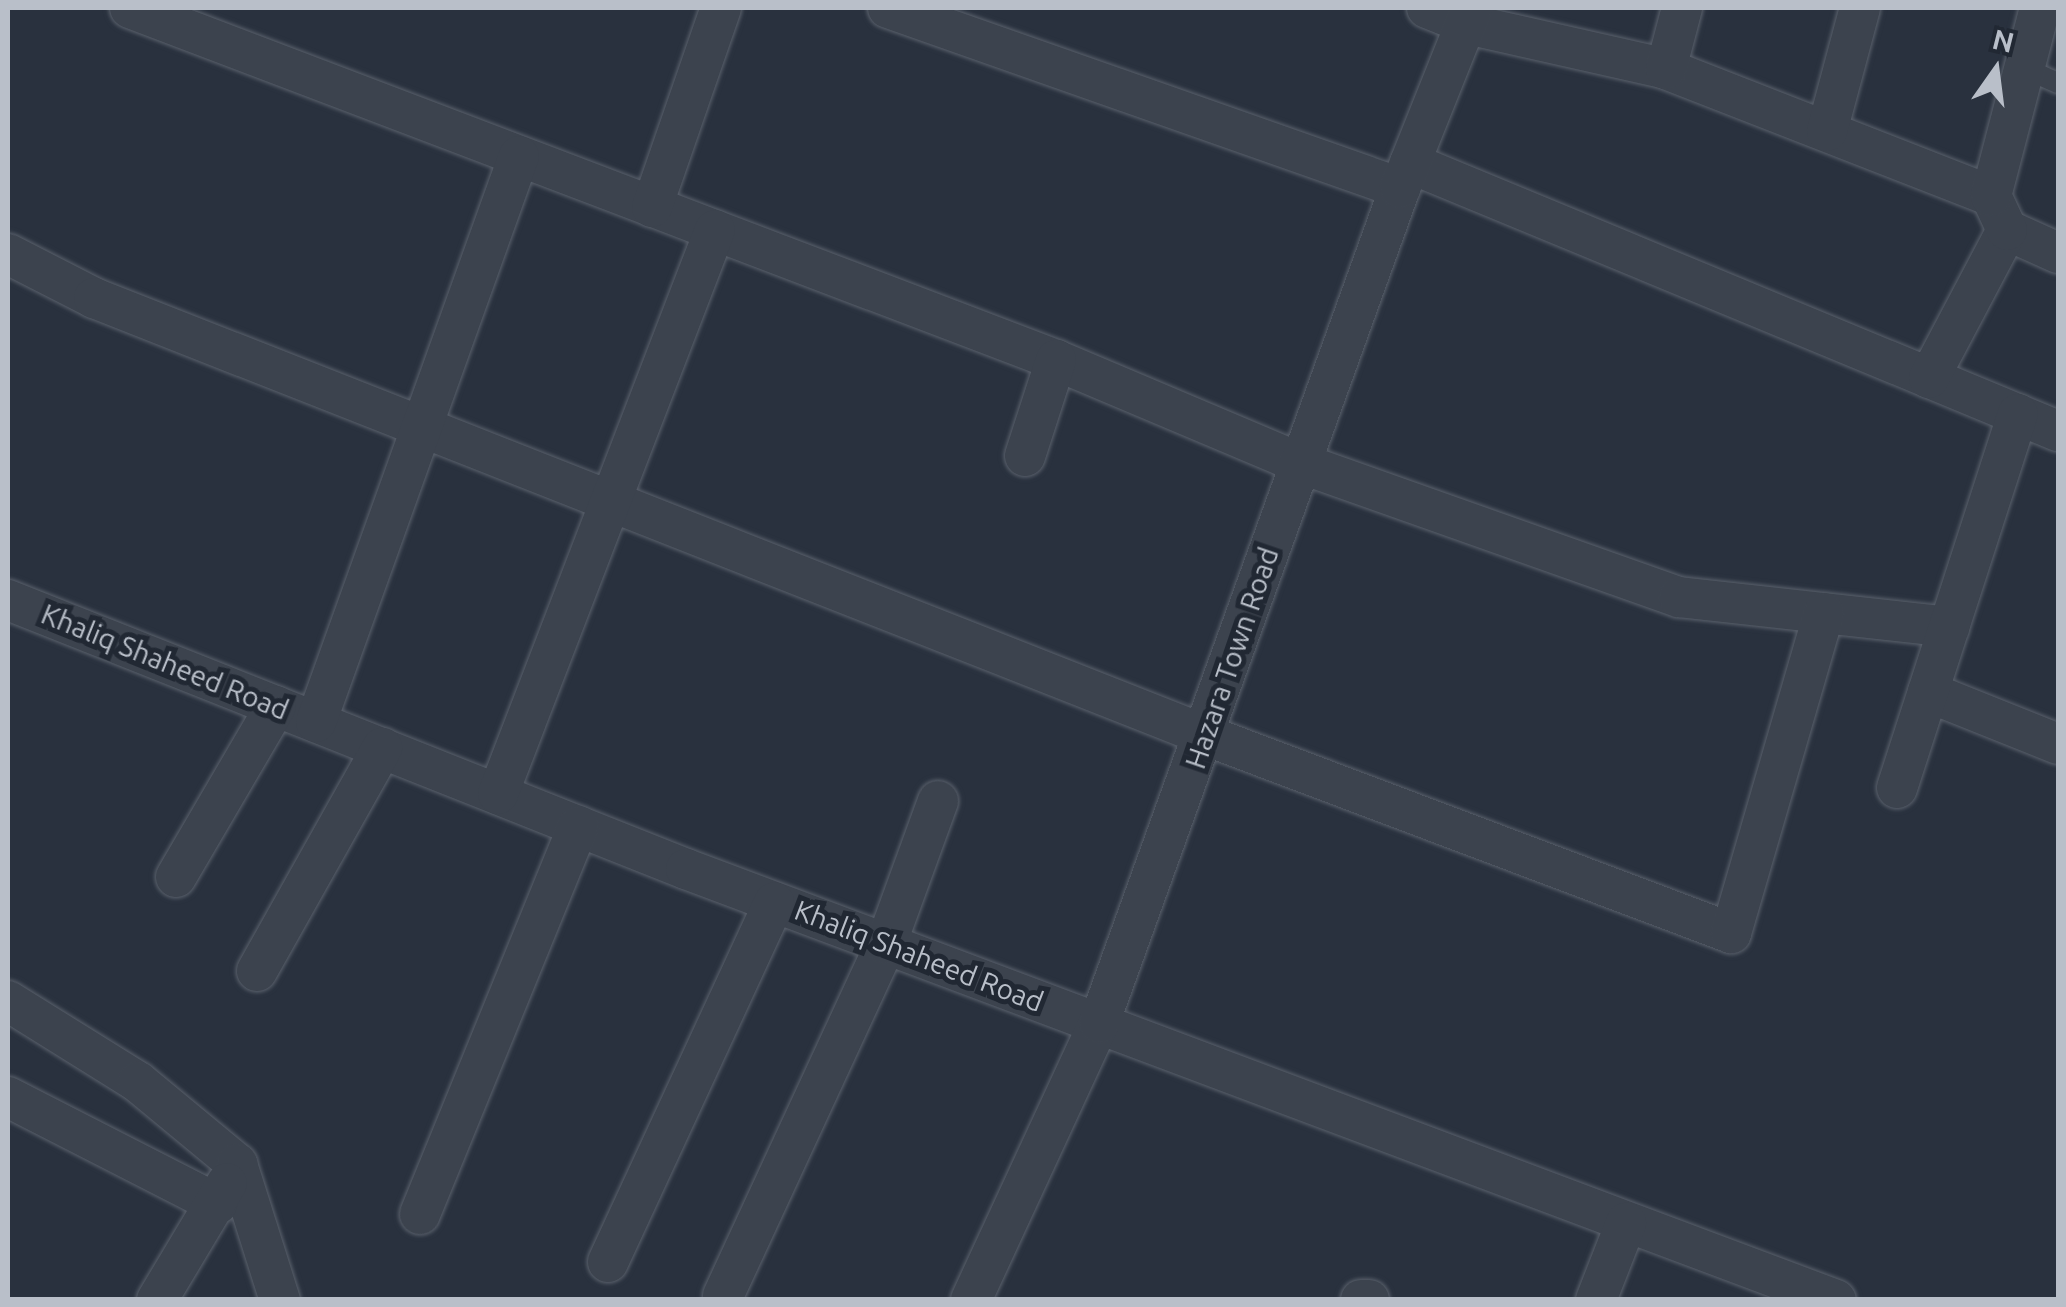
<!DOCTYPE html>
<html>
<head>
<meta charset="utf-8">
<style>
  body { margin:0 }
  #map { position:relative; width:2066px; height:1307px; overflow:hidden; background:#29313e; font-family:Ubuntu,sans-serif }
  div>[style] { position:absolute }
  .roads { filter:drop-shadow(0 0 2px #5a616c) drop-shadow(0 0 2px #5a616c) }
  .service>* { height:20px; margin:-10px; padding:0 10px; transform-origin:10px; border-radius:10px; background:#3c434e }
  .minor>* { height:40px; margin:-20px; padding:0 20px; transform-origin:20px; border-radius:20px; background:#3c434e }
  span { translate:-50% -50%; white-space:nowrap; text-align:center; line-height:1.15; -webkit-text-stroke:10px #212833; paint-order:stroke }
  .street-label { font-size:28px; color:#b9bfc9 }
  .frame { position:absolute; inset:0; border:10px solid #b9bfc9; pointer-events:none }
  .north { position:absolute; left:1946px; top:20px; width:100px; height:100px; -webkit-text-stroke:8px #212833; paint-order:stroke; rotate:14deg; font-size:28px; font-weight:700; line-height:40px; text-align:center; color:#b9bfc9 }
  .north::after { content:''; display:block; margin:auto; width:35px; height:45px; background:#b9bfc9; clip-path:polygon(50% 0,100% 100%,50% 72%,0 100%) }
</style>
</head>
<body>
<div id="map">
  <div class="roads">
    <div class="service">
      <i style="left:2024px;top:68px;width:37px;rotate:24deg"></i>
    </div>
    <div class="minor">
      <i style="left:130px;top:8px;width:991px;rotate:20.81deg"></i>
      <i style="left:1056px;top:360px;width:265px;rotate:22.9deg"></i>
      <i style="left:1300px;top:463px;width:402px;rotate:19.5deg"></i>
      <i style="left:1679px;top:597px;width:272px;rotate:6.3deg"></i>
      <i style="left:888px;top:8px;width:543px;rotate:19.37deg"></i>
      <i style="left:1427px;top:8px;width:43px;rotate:21.8deg"></i>
      <i style="left:1467px;top:24px;width:204px;rotate:12.7deg"></i>
      <i style="left:1666px;top:69px;width:349px;rotate:21.3deg"></i>
      <i style="left:1666px;top:69px;width:63px;rotate:-75.3deg"></i>
      <i style="left:1827px;top:131px;width:127px;rotate:-75deg"></i>
      <i style="left:1410px;top:163px;width:701px;rotate:22.47deg"></i>
      <i style="left:652px;top:207px;width:211px;rotate:-70.9deg"></i>
      <i style="left:2007px;top:230px;width:56px;rotate:24.3deg"></i>
      <i style="left:8px;top:254px;width:97px;rotate:27.1deg"></i>
      <i style="left:94px;top:298px;width:1194px;rotate:21.47deg"></i>
      <i style="left:1205px;top:735px;width:562px;rotate:20.63deg"></i>
      <i style="left:1731px;top:933px;width:333px;rotate:-73.8deg"></i>
      <i style="left:1929px;top:378px;width:167px;rotate:-62.2deg"></i>
      <i style="left:2007px;top:230px;width:38px;rotate:-115deg"></i>
      <i style="left:1991px;top:196px;width:194px;rotate:-75.4deg"></i>
      <i style="left:1025px;top:456px;width:101px;rotate:-72.1deg"></i>
      <i style="left:8px;top:600px;width:729px;rotate:21.64deg"></i>
      <i style="left:686px;top:869px;width:1228px;rotate:20.55deg"></i>
      <i style="left:1928px;top:692px;width:140px;rotate:21.8deg"></i>
      <i style="left:316px;top:722px;width:601px;rotate:-70.27deg"></i>
      <i style="left:1897px;top:788px;width:393px;rotate:-72.1deg"></i>
      <i style="left:498px;top:794px;width:604px;rotate:-68.96deg"></i>
      <i style="left:176px;top:877px;width:198px;rotate:-59.7deg"></i>
      <i style="left:257px;top:971px;width:256px;rotate:-60.7deg"></i>
      <i style="left:8px;top:1001px;width:153px;rotate:31.9deg"></i>
      <i style="left:138px;top:1082px;width:129px;rotate:39.6deg"></i>
      <i style="left:237px;top:1164px;width:143px;rotate:72.5deg"></i>
      <i style="left:8px;top:1097px;width:235px;rotate:27.1deg"></i>
      <i style="left:420px;top:1214px;width:419px;rotate:-67.8deg"></i>
      <i style="left:608px;top:1262px;width:396px;rotate:-65.2deg"></i>
      <i style="left:723px;top:1296px;width:388px;rotate:-65.2deg"></i>
      <i style="left:886px;top:944px;width:152px;rotate:-70deg"></i>
      <i style="left:157px;top:1300px;width:136px;rotate:-59.1deg"></i>
      <i style="left:971px;top:1300px;width:305px;rotate:-65.2deg"></i>
      <i style="left:1099px;top:1023px;width:888px;rotate:-70.18deg"></i>
      <i style="left:1400px;top:188px;width:194px;rotate:-68.2deg"></i>
      <i style="left:1361px;top:1300px;width:8px"></i>
      <i style="left:1596px;top:1300px;width:83px;rotate:-68.7deg"></i>
    </div>
  </div>
  <div class="street-label">
    <span style="left:1232px;top:658px;rotate:-71deg">Hazara Town Road</span>
    <span style="left:165px;top:662px;rotate:22deg">Khaliq Shaheed Road</span>
    <span style="left:919px;top:956px;rotate:21deg">Khaliq Shaheed Road</span>
  </div>
  <div class="frame"></div>
  <div class="north">N</div>
</div>
</body>
</html>
